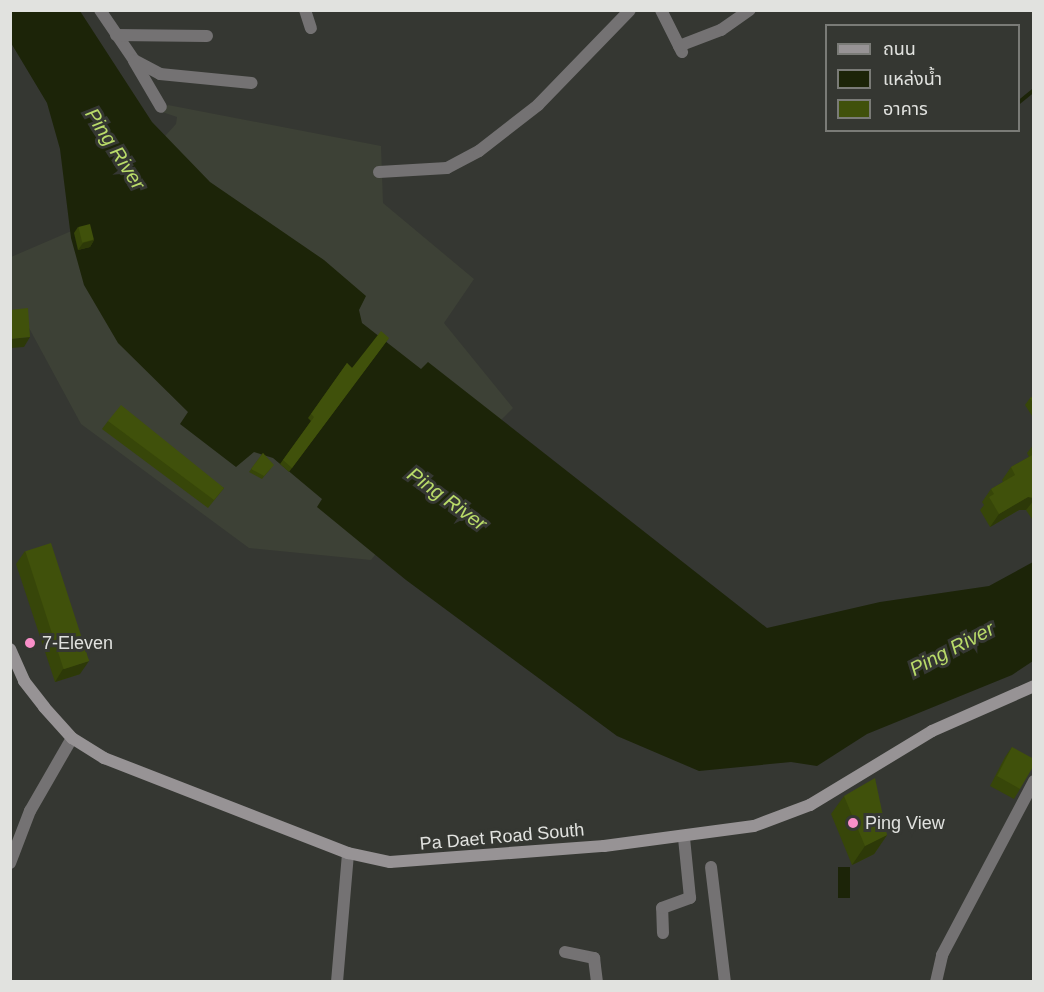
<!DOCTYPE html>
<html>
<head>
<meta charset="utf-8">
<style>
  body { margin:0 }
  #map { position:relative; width:1044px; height:992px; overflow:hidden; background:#353732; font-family:Arial,"Noto Sans Thai",sans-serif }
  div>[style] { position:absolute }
  .built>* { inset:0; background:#3d4136 }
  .water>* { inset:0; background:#1c2408; transform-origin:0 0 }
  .stream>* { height:4px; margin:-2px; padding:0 2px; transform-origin:2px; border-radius:2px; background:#1c2408 }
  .street>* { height:12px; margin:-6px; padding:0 6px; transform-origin:6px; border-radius:6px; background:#747273 }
  .secondary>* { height:12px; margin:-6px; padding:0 6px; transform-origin:6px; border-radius:6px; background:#979395 }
  .wall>* { inset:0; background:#374609 }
  .shaded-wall>* { inset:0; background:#2d3908 }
  .building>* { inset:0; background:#40510b; transform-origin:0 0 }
  .dots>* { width:16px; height:16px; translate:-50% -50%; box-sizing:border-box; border:3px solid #353732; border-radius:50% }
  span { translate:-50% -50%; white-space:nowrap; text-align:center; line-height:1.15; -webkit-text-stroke:6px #353732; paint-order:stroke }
  .poi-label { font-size:18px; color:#e1e2df }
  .left { translate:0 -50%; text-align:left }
  .street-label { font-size:18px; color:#e1e2df }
  .water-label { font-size:20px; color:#b9db69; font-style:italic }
  .frame { position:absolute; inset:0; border:12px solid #e1e2df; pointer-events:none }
  .legend { position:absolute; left:825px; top:24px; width:195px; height:108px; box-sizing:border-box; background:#353732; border:2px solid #7a7b77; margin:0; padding:8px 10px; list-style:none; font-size:18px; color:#e1e2df }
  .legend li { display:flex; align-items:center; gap:12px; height:30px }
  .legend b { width:30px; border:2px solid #7a7b77 }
</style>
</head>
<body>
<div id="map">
  <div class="built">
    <i style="clip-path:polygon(168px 105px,381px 146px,383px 203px,474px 279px,444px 323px,513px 408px,405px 517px,371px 560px,249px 548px,81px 424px,22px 315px,11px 316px,11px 257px,83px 226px,176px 124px,177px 117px,162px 112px)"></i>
  </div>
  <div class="water">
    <i style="clip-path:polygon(10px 11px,80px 11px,152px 122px,210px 182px,324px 260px,366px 296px,359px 310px,362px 323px,421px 369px,428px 362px,767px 628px,880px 602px,989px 586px,1033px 562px,1033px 661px,1012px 675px,867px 734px,817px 766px,791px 762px,699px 771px,617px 736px,406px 580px,317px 507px,322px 499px,273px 458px,254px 452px,236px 467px,180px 424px,188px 412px,118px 343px,84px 285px,71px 238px,60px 149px,47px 103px,11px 43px)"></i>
    <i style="left:838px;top:867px;width:12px;height:31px"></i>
  </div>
  <div class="stream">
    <i style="left:1018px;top:103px;width:21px;rotate:-39deg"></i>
  </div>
  <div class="street">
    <i style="left:100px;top:10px;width:60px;rotate:55.8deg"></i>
    <i style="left:134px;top:60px;width:30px;rotate:28deg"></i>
    <i style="left:160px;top:74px;width:92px;rotate:5.6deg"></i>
    <i style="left:305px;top:10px;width:19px;rotate:72deg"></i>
    <i style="left:661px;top:10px;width:47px;rotate:63.4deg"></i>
    <i style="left:116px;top:35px;width:91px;rotate:0.6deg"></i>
    <i style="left:679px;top:46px;width:45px;rotate:-20.9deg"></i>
    <i style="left:721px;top:30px;width:35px;rotate:-35deg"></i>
    <i style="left:134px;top:61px;width:53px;rotate:59.6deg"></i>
    <i style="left:379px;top:172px;width:68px;rotate:-3.4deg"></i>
    <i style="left:447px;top:168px;width:36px;rotate:-28deg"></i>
    <i style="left:479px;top:151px;width:75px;rotate:-37.9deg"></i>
    <i style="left:538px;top:105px;width:132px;rotate:-45.9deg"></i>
    <i style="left:10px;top:863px;width:56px;rotate:-69deg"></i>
    <i style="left:30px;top:811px;width:84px;rotate:-60.1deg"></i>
    <i style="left:711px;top:867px;width:116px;rotate:83.1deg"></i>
    <i style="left:663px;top:933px;width:25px;rotate:-92deg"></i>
    <i style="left:662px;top:908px;width:30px;rotate:-20deg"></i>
    <i style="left:690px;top:898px;width:60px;rotate:-95.7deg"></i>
    <i style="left:565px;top:952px;width:30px;rotate:12deg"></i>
    <i style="left:594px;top:958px;width:24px;rotate:83deg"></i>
    <i style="left:337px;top:982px;width:129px;rotate:-85.1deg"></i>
    <i style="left:936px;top:982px;width:28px;rotate:-77deg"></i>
    <i style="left:942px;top:955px;width:197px;rotate:-62.1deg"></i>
  </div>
  <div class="secondary">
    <i style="left:10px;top:649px;width:35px;rotate:66deg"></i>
    <i style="left:24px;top:681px;width:33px;rotate:52deg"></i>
    <i style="left:44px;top:707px;width:42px;rotate:47.9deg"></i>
    <i style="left:72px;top:738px;width:38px;rotate:32deg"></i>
    <i style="left:104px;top:758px;width:262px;rotate:21.3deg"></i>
    <i style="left:348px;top:853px;width:43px;rotate:12.1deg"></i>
    <i style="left:390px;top:862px;width:215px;rotate:-4.3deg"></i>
    <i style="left:604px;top:846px;width:151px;rotate:-7.6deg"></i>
    <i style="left:754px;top:826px;width:60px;rotate:-20.6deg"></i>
    <i style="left:810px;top:805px;width:143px;rotate:-31.2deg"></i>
    <i style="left:932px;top:731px;width:111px;rotate:-23.8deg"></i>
  </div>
  <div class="wall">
    <i style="clip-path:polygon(78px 227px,94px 240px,90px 247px,78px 250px,74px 233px)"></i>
    <i style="clip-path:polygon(389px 338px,289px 472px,280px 464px,311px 421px,308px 418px,347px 363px,352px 368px)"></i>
    <i style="clip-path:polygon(1034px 396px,1034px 419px,1025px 405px,1030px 398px)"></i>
    <i style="clip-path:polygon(108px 421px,224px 488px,208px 508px,102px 429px)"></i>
    <i style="clip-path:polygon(1034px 444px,1034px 522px,1026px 510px,1019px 510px,990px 527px,980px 510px,984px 505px,982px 502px,991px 489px,1003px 482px,1002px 480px,1011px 467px,1029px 457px,1027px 453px)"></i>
    <i style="clip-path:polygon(263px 453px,271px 468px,262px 479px,249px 472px)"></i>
    <i style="clip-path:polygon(25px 551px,80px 674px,55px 682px,16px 564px)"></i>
    <i style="clip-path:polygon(1012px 747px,1020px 789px,1014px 799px,990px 786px,1005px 757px)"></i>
    <i style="clip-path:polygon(844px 796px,887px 835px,874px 854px,852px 865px,831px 814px)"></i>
  </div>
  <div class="shaded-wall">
    <i style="clip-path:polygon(94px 240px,90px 247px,78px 250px,83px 243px)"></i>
    <i style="clip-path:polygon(30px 337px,24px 347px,10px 348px,10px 339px)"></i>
    <i style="clip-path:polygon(1028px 497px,1034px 498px,1034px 500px,1026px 510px,1019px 510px,990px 527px,999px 514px)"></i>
    <i style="clip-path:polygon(89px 661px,80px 674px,55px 682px,63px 669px)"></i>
    <i style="clip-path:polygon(887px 835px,874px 854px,852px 865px,865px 846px)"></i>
  </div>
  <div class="building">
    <i style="left:90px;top:224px;width:16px;height:12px;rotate:76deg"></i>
    <i style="clip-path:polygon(28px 308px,30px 337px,10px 339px,10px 310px)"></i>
    <i style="clip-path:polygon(381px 331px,389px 338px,292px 468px,283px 460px,314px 417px,311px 414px,347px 363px,352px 368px)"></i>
    <i style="clip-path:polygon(1034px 396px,1034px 405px,1030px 398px)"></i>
    <i style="clip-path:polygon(121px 405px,224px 488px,214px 500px,108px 421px)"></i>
    <i style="clip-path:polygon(263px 453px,274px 465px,264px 476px,251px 469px)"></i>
    <i style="clip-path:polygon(1034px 454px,1034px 498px,1028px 497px,999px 514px,989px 497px,994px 494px,991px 489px,1015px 475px,1011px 467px)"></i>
    <i style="left:51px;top:543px;width:124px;height:27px;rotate:72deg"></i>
    <i style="clip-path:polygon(1012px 747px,1034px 759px,1034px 765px,1020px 789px,997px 776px)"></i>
    <i style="clip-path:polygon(875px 778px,887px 835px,865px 846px,844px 796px)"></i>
  </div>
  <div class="dots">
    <i style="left:30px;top:643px;background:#f98fc9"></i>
    <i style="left:853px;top:823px;background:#f98fc9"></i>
  </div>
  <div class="poi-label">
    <span class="left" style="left:42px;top:643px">7-Eleven</span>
    <span class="left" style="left:865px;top:823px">Ping View</span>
  </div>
  <div class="street-label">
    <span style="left:502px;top:837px;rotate:-5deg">Pa Daet Road South</span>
  </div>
  <div class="water-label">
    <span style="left:115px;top:149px;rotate:57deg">Ping River</span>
    <span style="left:447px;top:499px;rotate:36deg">Ping River</span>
    <span style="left:952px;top:649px;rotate:-28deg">Ping River</span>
  </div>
  <div class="frame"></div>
  <ul class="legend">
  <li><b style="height:8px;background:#979395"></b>ถนน</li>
  <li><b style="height:16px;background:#1c2408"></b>แหล่งน้ำ</li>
  <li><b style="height:16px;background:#40510b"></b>อาคาร</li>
  </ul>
</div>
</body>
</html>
